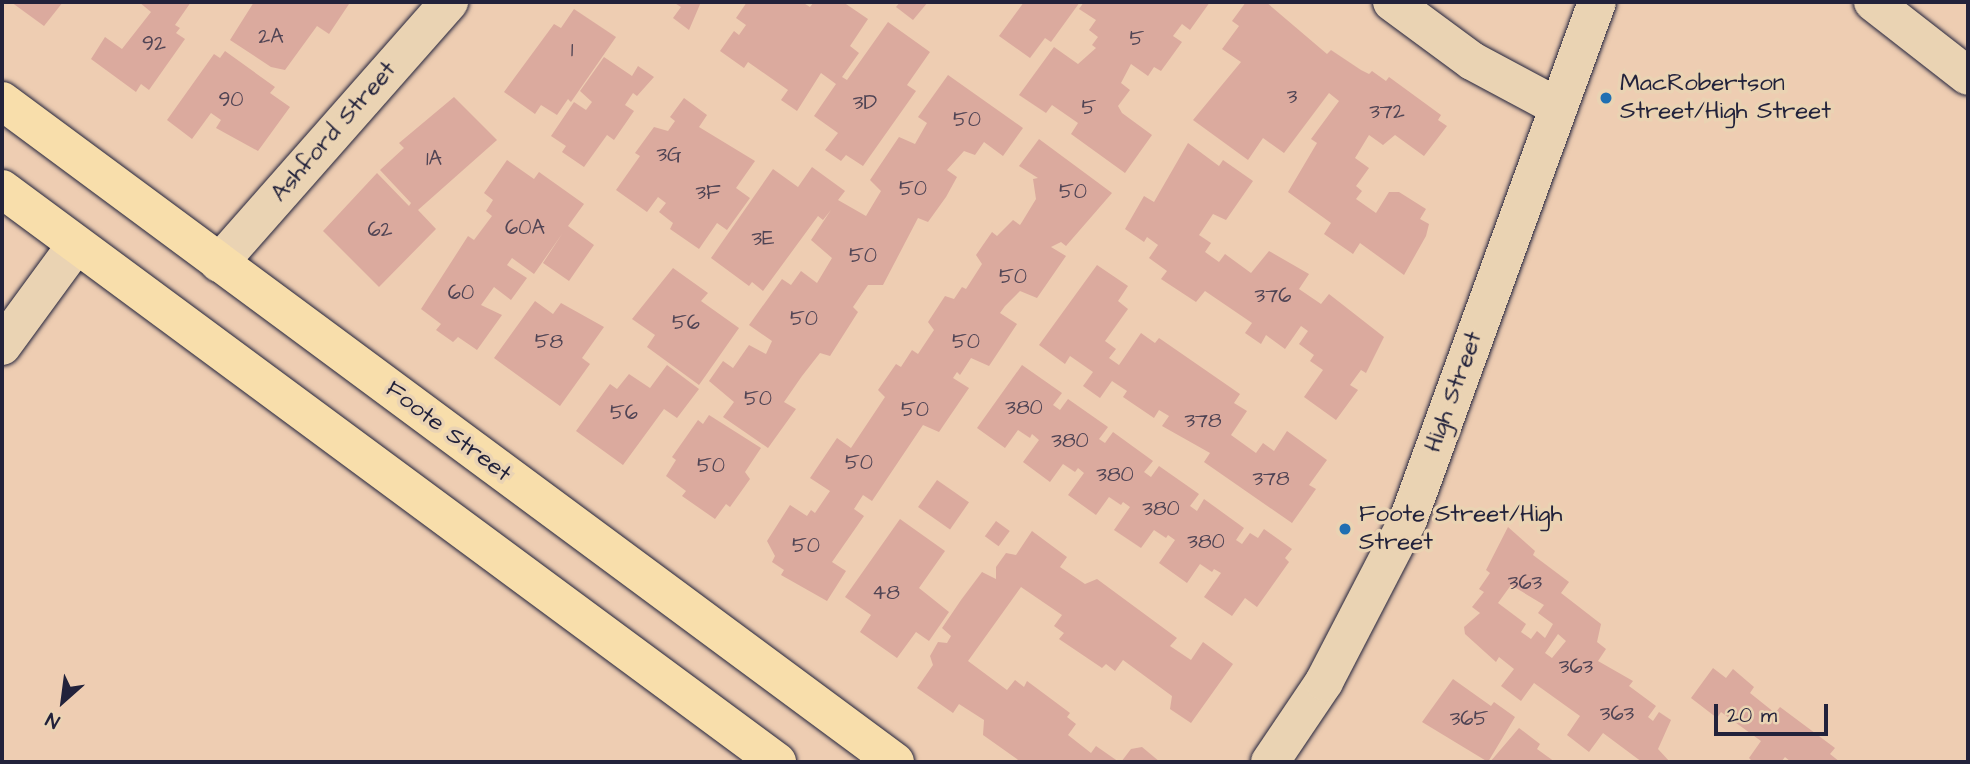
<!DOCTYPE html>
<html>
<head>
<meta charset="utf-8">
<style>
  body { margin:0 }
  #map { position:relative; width:1970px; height:764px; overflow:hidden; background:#eecdb2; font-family:"Architects Daughter",sans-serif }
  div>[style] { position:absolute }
  .building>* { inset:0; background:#dbaa9e; transform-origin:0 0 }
  .roads { filter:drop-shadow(0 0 2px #22223b) drop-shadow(0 0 2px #22223b) }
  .street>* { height:38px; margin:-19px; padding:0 19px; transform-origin:19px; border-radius:19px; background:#ead3b3 }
  .secondary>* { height:38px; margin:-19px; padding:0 19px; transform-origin:19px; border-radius:19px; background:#ead3b3 }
  .primary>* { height:38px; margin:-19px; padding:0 19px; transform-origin:19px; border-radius:19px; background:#f8deab }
  .dots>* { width:19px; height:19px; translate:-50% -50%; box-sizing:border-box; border:4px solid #ead3b3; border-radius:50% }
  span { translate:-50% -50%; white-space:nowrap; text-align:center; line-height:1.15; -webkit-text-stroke:7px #ead3b3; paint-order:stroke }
  .number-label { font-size:21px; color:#504454 }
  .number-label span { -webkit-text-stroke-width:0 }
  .poi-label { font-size:24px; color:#22223b }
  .left { translate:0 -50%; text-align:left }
  .street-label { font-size:24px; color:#22223b }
  .frame { position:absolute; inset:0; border:4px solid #22223b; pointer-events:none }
  .north { position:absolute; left:28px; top:666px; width:70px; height:70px; -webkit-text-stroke:5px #ead3b3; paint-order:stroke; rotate:208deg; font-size:19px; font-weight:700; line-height:28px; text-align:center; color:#22223b }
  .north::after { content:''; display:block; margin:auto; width:24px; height:32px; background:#22223b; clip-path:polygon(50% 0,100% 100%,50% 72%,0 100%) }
  .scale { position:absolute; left:1714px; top:704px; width:114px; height:32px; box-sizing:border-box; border:4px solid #22223b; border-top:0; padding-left:9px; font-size:21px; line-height:24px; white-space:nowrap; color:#22223b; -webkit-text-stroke:5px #ead3b3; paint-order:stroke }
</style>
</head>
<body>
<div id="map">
  <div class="building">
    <i style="clip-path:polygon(11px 2px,63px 2px,44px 26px)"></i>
    <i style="clip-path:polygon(139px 2px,191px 2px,175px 25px,180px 28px,176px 33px,185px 39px,149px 90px,141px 84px,136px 92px,91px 59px,105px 37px,122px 49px,151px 12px)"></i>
    <i style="clip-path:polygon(254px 2px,346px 2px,349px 4px,329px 34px,317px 26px,285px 70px,271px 67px,230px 40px)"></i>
    <i style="clip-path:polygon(673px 2px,701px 2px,689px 30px,673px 18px,681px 7px)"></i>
    <i style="clip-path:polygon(747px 2px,802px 2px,810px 7px,814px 2px,843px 2px,868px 19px,850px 46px,859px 53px,842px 77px,847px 80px,888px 22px,930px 52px,907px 85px,916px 91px,863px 166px,846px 155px,841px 161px,825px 150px,838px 133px,814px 116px,836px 84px,821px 73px,797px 111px,781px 100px,788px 90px,748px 62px,744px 68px,720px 51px,734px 31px,739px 35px,746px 25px,736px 18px)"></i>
    <i style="clip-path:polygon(900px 2px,928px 2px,913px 20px,896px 7px)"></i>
    <i style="clip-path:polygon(1024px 2px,1080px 2px,1051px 42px,1045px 38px,1030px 58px,999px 36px)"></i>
    <i style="clip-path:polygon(1084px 2px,1210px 2px,1190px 30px,1182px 24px,1173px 36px,1182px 42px,1161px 71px,1154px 67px,1148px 76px,1131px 64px,1121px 83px,1130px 90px,1118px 106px,1122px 113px,1152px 135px,1125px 173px,1071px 134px,1078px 123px,1052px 105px,1046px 113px,1019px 95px,1054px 47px,1078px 64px,1096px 48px,1092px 45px,1098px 37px,1089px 30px,1096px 20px,1079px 9px)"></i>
    <i style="clip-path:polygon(1246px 2px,1266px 2px,1327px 54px,1331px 50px,1361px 70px,1369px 74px,1372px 71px,1386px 81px,1389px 77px,1441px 115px,1438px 120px,1447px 126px,1424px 156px,1395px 135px,1383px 145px,1369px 135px,1355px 158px,1369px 168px,1356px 186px,1362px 191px,1356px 199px,1376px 213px,1389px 192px,1399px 192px,1426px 209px,1420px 219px,1429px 224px,1426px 236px,1404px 275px,1360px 243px,1353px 254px,1324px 234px,1331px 223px,1288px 192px,1317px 143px,1311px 139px,1339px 101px,1329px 93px,1284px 153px,1263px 138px,1248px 160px,1193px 120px,1241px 62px,1222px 49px,1239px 26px,1232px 21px)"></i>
    <i style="clip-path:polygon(574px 9px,616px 37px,571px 102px,568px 99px,557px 115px,541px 105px,535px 114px,504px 92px,554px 24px,561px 28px)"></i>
    <i style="clip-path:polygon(225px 51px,275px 87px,270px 93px,290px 107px,258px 151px,216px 128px,221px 120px,211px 113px,192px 139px,167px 120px,214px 54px,220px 58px)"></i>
    <i style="clip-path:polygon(604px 57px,632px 76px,638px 66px,654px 77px,637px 96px,633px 93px,625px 105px,634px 111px,614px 140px,607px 135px,584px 167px,562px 152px,566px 146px,551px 136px,574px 102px,586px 110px,592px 102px,580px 91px)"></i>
    <i style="clip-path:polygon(948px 75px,1023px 128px,1003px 156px,984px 142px,975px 155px,964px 151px,947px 170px,957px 177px,946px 197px,928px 222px,918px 218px,883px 285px,868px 285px,853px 307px,858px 312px,830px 356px,820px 353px,802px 376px,784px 402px,796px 409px,768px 448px,723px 417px,734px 402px,709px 381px,723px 361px,733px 368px,749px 345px,766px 354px,772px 341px,749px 325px,782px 279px,791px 285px,801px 271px,817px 283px,832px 258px,811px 240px,831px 210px,823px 220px,818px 216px,763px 291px,752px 282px,749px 286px,711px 258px,773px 169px,798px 187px,812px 167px,845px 191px,838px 200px,866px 216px,881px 191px,870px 180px,899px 137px,915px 144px,927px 123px,918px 117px)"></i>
    <i style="clip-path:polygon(454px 97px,497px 140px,418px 210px,436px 229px,379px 287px,323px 231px,377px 173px,409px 206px,411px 203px,380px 170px,404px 148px,399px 143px)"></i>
    <i style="clip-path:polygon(684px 98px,707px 115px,699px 127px,755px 161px,736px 188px,750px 198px,727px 230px,717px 223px,699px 249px,670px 229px,673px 223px,659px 212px,666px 203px,658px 197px,647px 212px,616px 190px,640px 156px,635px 153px,654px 127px,668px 131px,675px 121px,670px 117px)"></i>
    <i style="clip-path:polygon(1039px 139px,1112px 193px,1066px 246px,1061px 242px,1051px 247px,1066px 256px,1037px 298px,1020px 291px,1005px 306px,1000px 313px,1017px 324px,989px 366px,971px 358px,960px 375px,957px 372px,953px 378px,969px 388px,939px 432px,923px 425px,872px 501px,863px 495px,854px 509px,864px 516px,832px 562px,846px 571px,827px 601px,781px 575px,784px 570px,772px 562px,775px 556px,767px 541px,790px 505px,807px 516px,811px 510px,815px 513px,830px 491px,810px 478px,837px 438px,851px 448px,885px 397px,878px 390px,896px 364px,901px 367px,912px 350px,918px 354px,934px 330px,928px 322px,945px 296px,954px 299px,962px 287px,966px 289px,982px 264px,976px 255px,992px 232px,997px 236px,1013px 220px,1020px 225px,1022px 222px,1036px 199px,1033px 179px,1038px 178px,1019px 166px)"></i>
    <i style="clip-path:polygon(1188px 143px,1219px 166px,1223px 160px,1253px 181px,1226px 220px,1213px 214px,1199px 235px,1211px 243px,1205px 252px,1219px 262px,1225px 254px,1251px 273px,1269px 251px,1309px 274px,1299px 289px,1321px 304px,1329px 294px,1384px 337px,1366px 373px,1361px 370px,1350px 385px,1358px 390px,1336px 420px,1304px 397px,1323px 370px,1310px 361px,1314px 355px,1299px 344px,1308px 331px,1301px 326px,1285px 349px,1266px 335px,1261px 344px,1245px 333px,1252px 323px,1205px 291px,1196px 302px,1161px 279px,1167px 271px,1149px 258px,1158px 245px,1147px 237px,1144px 242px,1125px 229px,1144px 196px,1154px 202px)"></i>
    <i style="clip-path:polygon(507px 160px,534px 179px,539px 172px,584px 204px,568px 226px,594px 245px,569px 281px,543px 263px,562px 234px,534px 274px,512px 258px,507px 265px,527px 278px,511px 300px,494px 287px,481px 305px,502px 315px,477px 350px,458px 337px,453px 342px,436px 330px,441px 324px,421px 309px,468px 236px,474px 240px,492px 216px,486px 211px,493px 200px,484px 193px)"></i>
    <i style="clip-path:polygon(1097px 265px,1128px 286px,1118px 301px,1128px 309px,1105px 341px,1116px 349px,1109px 358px,1119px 365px,1141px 333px,1155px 343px,1159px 338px,1240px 394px,1234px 403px,1247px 411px,1231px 435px,1256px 453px,1263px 443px,1274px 451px,1287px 431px,1327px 460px,1309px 485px,1316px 489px,1292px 523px,1204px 462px,1210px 453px,1162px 426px,1169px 416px,1159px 410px,1154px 418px,1123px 397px,1127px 391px,1112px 381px,1100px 398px,1083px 386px,1093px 372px,1070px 356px,1065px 364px,1039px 345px)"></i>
    <i style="clip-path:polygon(673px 268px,708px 293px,701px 301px,739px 328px,699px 385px,647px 347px,655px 335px,632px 319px)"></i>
    <i style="clip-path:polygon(535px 301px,553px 314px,561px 303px,604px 327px,582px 358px,590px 364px,560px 406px,494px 358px)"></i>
    <i style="clip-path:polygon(667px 365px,699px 389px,677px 418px,664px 409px,623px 465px,576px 431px,610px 384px,617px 389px,629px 374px,650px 388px)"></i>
    <i style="clip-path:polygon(1022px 365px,1062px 393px,1053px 405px,1060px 410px,1068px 399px,1108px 427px,1099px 439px,1105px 443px,1113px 432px,1153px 461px,1144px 472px,1151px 477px,1159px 466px,1199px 494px,1190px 506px,1197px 511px,1204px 499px,1244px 528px,1236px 540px,1242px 544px,1250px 533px,1258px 538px,1264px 529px,1292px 549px,1285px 558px,1289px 562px,1257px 607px,1245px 598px,1232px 616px,1204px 597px,1221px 573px,1214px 569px,1212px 572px,1200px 564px,1187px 583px,1159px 563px,1175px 540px,1168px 535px,1166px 538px,1154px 530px,1141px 548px,1114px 530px,1130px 507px,1123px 502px,1121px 505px,1109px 497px,1096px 515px,1068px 495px,1084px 473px,1078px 468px,1075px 472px,1063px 464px,1050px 482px,1023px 462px,1039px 440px,1032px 434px,1030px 438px,1018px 430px,1005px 448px,977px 428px)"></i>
    <i style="clip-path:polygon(709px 415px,761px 448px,745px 472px,750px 479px,730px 507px,726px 504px,715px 519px,682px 496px,686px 491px,666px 476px,676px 460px,672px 457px,698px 420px,703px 424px)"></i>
    <i style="left:937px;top:480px;width:39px;height:33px;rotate:35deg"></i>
    <i style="clip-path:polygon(900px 519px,945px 551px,919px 588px,949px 612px,929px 641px,916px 632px,897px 658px,860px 632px,871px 615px,845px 597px)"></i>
    <i style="left:996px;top:521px;width:17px;height:19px;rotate:36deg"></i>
    <i style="clip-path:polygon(evenodd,1508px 527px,1535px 551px,1533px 555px,1569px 582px,1561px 593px,1601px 624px,1597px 642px,1606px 649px,1598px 661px,1633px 681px,1629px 686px,1656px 706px,1648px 717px,1653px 721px,1659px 712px,1671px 720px,1658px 749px,1670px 762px,1642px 762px,1603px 733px,1589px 752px,1567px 735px,1580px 716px,1534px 683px,1521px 701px,1501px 686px,1514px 669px,1499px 657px,1496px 662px,1465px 634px,1464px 627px,1480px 613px,1472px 607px,1484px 592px,1479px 589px,1490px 573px,1486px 570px,1508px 527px,1511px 585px,1544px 605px,1538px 613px,1553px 624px,1545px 638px,1537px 631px,1531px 639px,1521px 632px,1526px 624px,1498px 603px,1511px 585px,1508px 527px,1558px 634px,1566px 641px,1552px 658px,1545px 653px,1558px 634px)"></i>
    <i style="clip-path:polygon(1032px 531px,1067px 557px,1060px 567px,1085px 584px,1097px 579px,1177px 638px,1170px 646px,1191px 660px,1203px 642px,1233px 664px,1191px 723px,1170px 709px,1172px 696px,1123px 660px,1115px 671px,1106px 664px,1102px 668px,1059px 639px,1064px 633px,1054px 626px,1062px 615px,1021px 587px,968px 661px,1007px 690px,1015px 680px,1024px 687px,1027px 681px,1070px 713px,1067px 717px,1076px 724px,1068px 735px,1091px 753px,1096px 746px,1119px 762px,1021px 762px,983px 735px,984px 720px,959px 704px,953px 713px,917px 688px,933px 665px,930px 656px,938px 642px,947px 643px,951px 636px,942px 628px,961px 600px,982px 572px,996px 579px,996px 567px,1006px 553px,1016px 555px)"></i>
    <i style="clip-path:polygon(1713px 668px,1726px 678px,1733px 669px,1754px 687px,1750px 693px,1775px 713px,1780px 707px,1835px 748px,1830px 754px,1840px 762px,1791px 762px,1785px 757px,1781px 762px,1753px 762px,1749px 758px,1761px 741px,1721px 712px,1717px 718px,1691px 698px)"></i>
    <i style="clip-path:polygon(1453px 679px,1491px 706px,1494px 702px,1515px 717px,1488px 762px,1422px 722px)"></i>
    <i style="clip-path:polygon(1519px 728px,1540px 744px,1537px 749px,1555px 762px,1490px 762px)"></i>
    <i style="clip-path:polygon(1142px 747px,1160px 762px,1121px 762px,1131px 749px)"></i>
  </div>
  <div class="roads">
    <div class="street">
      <i style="left:1392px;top:2px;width:99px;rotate:36.4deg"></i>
      <i style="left:1472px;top:61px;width:98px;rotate:28.1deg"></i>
      <i style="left:1873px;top:2px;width:120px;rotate:37.9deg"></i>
      <i style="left:219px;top:263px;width:348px;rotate:-48.6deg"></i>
      <i style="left:2px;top:346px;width:125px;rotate:-53.8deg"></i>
    </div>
    <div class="secondary">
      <i style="left:1270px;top:762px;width:97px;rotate:-56deg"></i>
      <i style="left:1324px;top:682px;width:182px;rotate:-62.6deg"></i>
      <i style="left:1408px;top:520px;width:551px;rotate:-69.95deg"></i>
    </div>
    <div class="primary">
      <i style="left:2px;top:101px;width:1111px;rotate:36.51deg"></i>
      <i style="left:2px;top:189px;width:964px;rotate:36.48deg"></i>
    </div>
  </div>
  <div class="dots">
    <i style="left:1606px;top:98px;background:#1f6fb2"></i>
    <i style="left:1345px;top:529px;background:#1f6fb2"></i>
  </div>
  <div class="number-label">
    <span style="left:271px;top:37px">2A</span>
    <span style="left:1137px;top:39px">5</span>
    <span style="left:154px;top:44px">92</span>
    <span style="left:572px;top:50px">1</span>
    <span style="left:1292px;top:97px">3</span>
    <span style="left:231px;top:100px">90</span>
    <span style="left:865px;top:103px">3D</span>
    <span style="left:1089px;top:108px">5</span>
    <span style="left:1387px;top:112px">372</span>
    <span style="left:967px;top:120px">50</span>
    <span style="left:669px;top:155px">3G</span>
    <span style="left:434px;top:159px">1A</span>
    <span style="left:913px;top:189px">50</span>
    <span style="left:1073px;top:192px">50</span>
    <span style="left:708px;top:193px">3F</span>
    <span style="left:525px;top:228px">60A</span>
    <span style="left:380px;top:230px">62</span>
    <span style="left:763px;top:239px">3E</span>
    <span style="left:863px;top:256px">50</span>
    <span style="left:1013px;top:277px">50</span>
    <span style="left:461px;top:293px">60</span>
    <span style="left:1273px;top:296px">376</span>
    <span style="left:804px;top:319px">50</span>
    <span style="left:686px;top:323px">56</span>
    <span style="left:549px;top:342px">58</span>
    <span style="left:966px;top:342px">50</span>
    <span style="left:758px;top:399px">50</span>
    <span style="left:1024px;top:408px">380</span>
    <span style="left:915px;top:410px">50</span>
    <span style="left:624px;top:413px">56</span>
    <span style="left:1203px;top:421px">378</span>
    <span style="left:1070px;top:441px">380</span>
    <span style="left:859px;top:463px">50</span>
    <span style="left:711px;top:466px">50</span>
    <span style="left:1115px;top:475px">380</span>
    <span style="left:1271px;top:479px">378</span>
    <span style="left:1161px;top:509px">380</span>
    <span style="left:1206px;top:542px">380</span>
    <span style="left:806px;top:546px">50</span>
    <span style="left:1525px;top:583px">363</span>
    <span style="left:886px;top:593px">48</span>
    <span style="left:1576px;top:667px">363</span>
    <span style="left:1617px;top:714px">363</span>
    <span style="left:1469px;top:719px">365</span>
  </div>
  <div class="poi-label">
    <span class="left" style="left:1620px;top:98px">MacRobertson<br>Street/High Street</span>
    <span class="left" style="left:1359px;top:529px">Foote Street/High<br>Street</span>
  </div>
  <div class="street-label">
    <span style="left:334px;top:132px;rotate:-49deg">Ashford Street</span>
    <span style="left:1454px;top:392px;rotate:-70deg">High Street</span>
    <span style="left:448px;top:432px;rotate:37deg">Foote Street</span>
  </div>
  <div class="frame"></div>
  <div class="north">N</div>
  <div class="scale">20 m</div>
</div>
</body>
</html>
